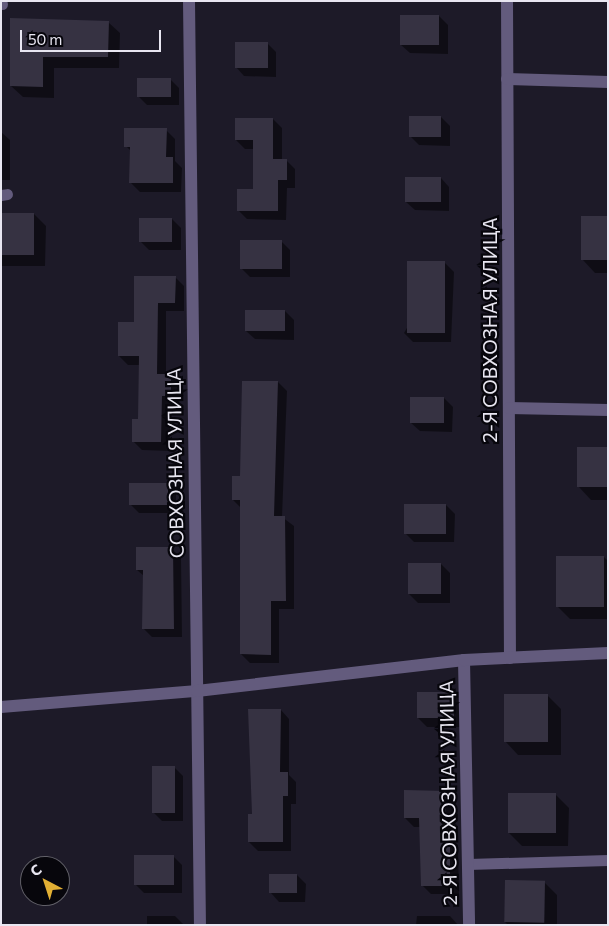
<!DOCTYPE html>
<html>
<head>
<meta charset="utf-8">
<style>
  body { margin:0 }
  #map { position:relative; width:609px; height:926px; overflow:hidden; background:#1d1a28; font-family:Commissioner,sans-serif }
  div>[style] { position:absolute }
  .shadow>* { inset:0; background:#0007 }
  .building>* { inset:0; background:#363242; transform-origin:0 0 }
  .service>* { height:11px; margin:-5.5px; padding:0 5.5px; transform-origin:5.5px; border-radius:5.5px; background:#635b7d }
  .minor>* { height:12px; margin:-6px; padding:0 6px; transform-origin:6px; border-radius:6px; background:#635b7d }
  span { translate:-50% -50%; white-space:nowrap; text-align:center; line-height:1.15; -webkit-text-stroke:4.5px #07060c; paint-order:stroke }
  .street-label { font-size:19px; color:#e8e6f1 }
  .frame { position:absolute; inset:0; border:2px solid #e8e6f1; pointer-events:none }
  .north { position:absolute; left:20px; top:856px; width:50px; height:50px; box-sizing:border-box; background:#07060c; border:1px solid #616068; border-radius:50%; rotate:320deg; font-size:14px; font-weight:700; line-height:20px; text-align:center; color:#e8e6f1 }
  .north::after { content:''; display:block; margin:auto; width:18px; height:22px; background:#e2af34; clip-path:polygon(50% 0,100% 100%,50% 72%,0 100%) }
  .scale { position:absolute; left:20px; top:30px; width:141px; height:22px; box-sizing:border-box; border:2px solid #e8e6f1; border-top:0; padding-left:6px; font-size:15px; line-height:18px; white-space:nowrap; color:#e8e6f1; -webkit-text-stroke:4px #07060c; paint-order:stroke }
</style>
</head>
<body>
<div id="map">
  <div class="shadow">
    <i style="clip-path:polygon(439px 16px,448px 25px,448px 54px,410px 53px,401px 45px)"></i>
    <i style="clip-path:polygon(11px 20px,108px 22px,120px 33px,119px 68px,54px 68px,54px 98px,23px 97px,11px 86px)"></i>
    <i style="clip-path:polygon(267px 43px,276px 52px,276px 77px,244px 76px,236px 67px)"></i>
    <i style="clip-path:polygon(170px 79px,179px 88px,179px 105px,147px 105px,138px 96px)"></i>
    <i style="clip-path:polygon(441px 117px,450px 126px,450px 146px,419px 145px,410px 136px)"></i>
    <i style="clip-path:polygon(273px 119px,282px 128px,282px 160px,286px 160px,295px 169px,295px 188px,287px 188px,286px 220px,247px 219px,238px 210px,254px 190px,254px 149px,245px 149px,236px 140px)"></i>
    <i style="clip-path:polygon(166px 130px,175px 139px,175px 161px,182px 168px,181px 192px,140px 192px,131px 183px,131px 151px,126px 146px)"></i>
    <i style="clip-path:polygon(1px 132px,10px 140px,10px 180px,1px 180px)"></i>
    <i style="clip-path:polygon(441px 178px,449px 187px,449px 211px,415px 210px,406px 202px)"></i>
    <i style="clip-path:polygon(1px 214px,34px 214px,46px 226px,45px 266px,1px 266px)"></i>
    <i style="clip-path:polygon(608px 217px,608px 273px,595px 273px,582px 259px)"></i>
    <i style="clip-path:polygon(172px 219px,181px 228px,181px 250px,149px 250px,140px 241px)"></i>
    <i style="clip-path:polygon(281px 241px,290px 250px,290px 277px,250px 277px,241px 268px)"></i>
    <i style="clip-path:polygon(445px 263px,454px 272px,451px 342px,413px 342px,404px 333px)"></i>
    <i style="clip-path:polygon(175px 277px,184px 286px,184px 311px,166px 311px,166px 375px,170px 375px,179px 384px,179px 404px,170px 404px,170px 451px,142px 450px,133px 441px,139px 421px,140px 365px,128px 365px,119px 356px,135px 324px)"></i>
    <i style="clip-path:polygon(285px 311px,294px 320px,294px 340px,255px 339px,246px 331px)"></i>
    <i style="clip-path:polygon(243px 382px,278px 382px,287px 391px,282px 517px,294px 526px,294px 609px,279px 609px,279px 663px,250px 663px,241px 654px,241px 508px,233px 500px,241px 477px)"></i>
    <i style="clip-path:polygon(444px 398px,453px 407px,452px 432px,420px 431px,411px 423px)"></i>
    <i style="clip-path:polygon(608px 449px,608px 500px,591px 500px,578px 486px)"></i>
    <i style="clip-path:polygon(168px 484px,176px 493px,176px 513px,139px 513px,130px 504px)"></i>
    <i style="clip-path:polygon(446px 505px,455px 514px,454px 542px,414px 542px,405px 533px)"></i>
    <i style="clip-path:polygon(172px 549px,181px 558px,182px 637px,152px 637px,143px 628px,144px 576px,137px 570px)"></i>
    <i style="clip-path:polygon(604px 557px,608px 561px,608px 619px,570px 619px,557px 606px)"></i>
    <i style="clip-path:polygon(441px 564px,450px 573px,450px 603px,418px 603px,409px 594px)"></i>
    <i style="clip-path:polygon(454px 693px,463px 702px,463px 727px,427px 727px,418px 718px)"></i>
    <i style="clip-path:polygon(548px 696px,561px 709px,561px 755px,518px 755px,505px 741px)"></i>
    <i style="clip-path:polygon(281px 710px,289px 719px,289px 775px,296px 782px,296px 804px,291px 804px,291px 851px,258px 851px,249px 842px)"></i>
    <i style="clip-path:polygon(174px 767px,183px 776px,183px 821px,162px 821px,153px 812px)"></i>
    <i style="clip-path:polygon(445px 792px,454px 801px,453px 841px,458px 845px,459px 894px,431px 894px,422px 885px,421px 827px,414px 827px,405px 818px)"></i>
    <i style="clip-path:polygon(555px 794px,569px 808px,568px 846px,522px 846px,508px 832px)"></i>
    <i style="clip-path:polygon(173px 856px,182px 865px,182px 893px,144px 893px,135px 884px)"></i>
    <i style="clip-path:polygon(297px 875px,306px 884px,305px 902px,279px 902px,271px 893px)"></i>
    <i style="clip-path:polygon(544px 882px,557px 895px,557px 925px,508px 925px,505px 922px)"></i>
    <i style="clip-path:polygon(147px 916px,175px 916px,184px 925px,147px 925px)"></i>
    <i style="clip-path:polygon(417px 916px,450px 916px,458px 925px,416px 925px)"></i>
  </div>
  <div class="building">
    <i style="left:400px;top:15px;width:39px;height:30px"></i>
    <i style="clip-path:polygon(10px 18px,109px 21px,108px 57px,43px 57px,43px 87px,10px 86px)"></i>
    <i style="left:235px;top:42px;width:33px;height:26px"></i>
    <i style="left:137px;top:78px;width:34px;height:19px"></i>
    <i style="left:409px;top:116px;width:32px;height:21px"></i>
    <i style="clip-path:polygon(235px 118px,273px 118px,273px 159px,287px 159px,287px 180px,278px 180px,278px 211px,237px 211px,237px 189px,253px 189px,253px 140px,235px 140px)"></i>
    <i style="clip-path:polygon(124px 128px,167px 128px,166px 157px,173px 157px,173px 183px,129px 183px,130px 147px,124px 147px)"></i>
    <i style="left:405px;top:177px;width:36px;height:25px"></i>
    <i style="left:1px;top:213px;width:33px;height:42px"></i>
    <i style="left:581px;top:216px;width:27px;height:44px"></i>
    <i style="left:139px;top:218px;width:33px;height:24px"></i>
    <i style="left:240px;top:240px;width:42px;height:29px"></i>
    <i style="left:407px;top:261px;width:38px;height:72px"></i>
    <i style="clip-path:polygon(134px 276px,176px 276px,175px 303px,158px 303px,157px 374px,171px 374px,171px 396px,162px 396px,161px 442px,132px 442px,132px 419px,138px 419px,139px 356px,118px 356px,118px 322px,134px 322px)"></i>
    <i style="left:245px;top:310px;width:40px;height:21px"></i>
    <i style="clip-path:polygon(242px 381px,278px 381px,274px 516px,285px 516px,286px 601px,271px 601px,271px 655px,240px 654px,240px 500px,232px 500px,232px 476px,240px 476px)"></i>
    <i style="left:410px;top:397px;width:34px;height:26px"></i>
    <i style="left:577px;top:447px;width:31px;height:40px"></i>
    <i style="left:129px;top:483px;width:39px;height:22px"></i>
    <i style="left:404px;top:504px;width:42px;height:30px"></i>
    <i style="clip-path:polygon(136px 547px,173px 547px,174px 629px,142px 629px,143px 570px,136px 570px)"></i>
    <i style="left:556px;top:556px;width:48px;height:51px"></i>
    <i style="left:408px;top:563px;width:33px;height:31px"></i>
    <i style="left:417px;top:692px;width:37px;height:26px"></i>
    <i style="left:504px;top:694px;width:44px;height:48px"></i>
    <i style="clip-path:polygon(248px 709px,281px 709px,280px 772px,288px 772px,288px 796px,283px 796px,283px 842px,248px 842px,248px 814px,252px 814px)"></i>
    <i style="left:152px;top:766px;width:23px;height:47px"></i>
    <i style="clip-path:polygon(404px 790px,446px 791px,445px 835px,450px 835px,450px 886px,421px 886px,419px 818px,404px 818px)"></i>
    <i style="left:508px;top:793px;width:48px;height:40px"></i>
    <i style="left:134px;top:855px;width:40px;height:30px"></i>
    <i style="left:269px;top:874px;width:28px;height:19px"></i>
    <i style="left:505px;top:880px;width:40px;height:42px;rotate:1deg"></i>
  </div>
  <div class="service">
    <i style="left:1px;top:4px;width:1px"></i>
    <i style="left:1px;top:195px;width:6px;rotate:-9deg"></i>
    <i style="left:468px;top:864px;width:140px;rotate:-1.6deg"></i>
  </div>
  <div class="minor">
    <i style="left:189px;top:1px;width:924px;rotate:89.32deg"></i>
    <i style="left:507px;top:1px;width:657px;rotate:89.74deg"></i>
    <i style="left:507px;top:79px;width:101px;rotate:1.7deg"></i>
    <i style="left:509px;top:408px;width:99px;rotate:1.2deg"></i>
    <i style="left:464px;top:660px;width:265px;rotate:88.9deg"></i>
    <i style="left:1px;top:707px;width:197px;rotate:-4.7deg"></i>
    <i style="left:197px;top:691px;width:269px;rotate:-6.6deg"></i>
    <i style="left:464px;top:660px;width:144px;rotate:-2.8deg"></i>
  </div>
  <div class="street-label">
    <span style="left:490px;top:330px;rotate:-90deg">2-Я СОВХОЗНАЯ УЛИЦА</span>
    <span style="left:175px;top:463px;rotate:-91deg">СОВХОЗНАЯ УЛИЦА</span>
    <span style="left:448px;top:793px;rotate:-91deg">2-Я СОВХОЗНАЯ УЛИЦА</span>
  </div>
  <div class="frame"></div>
  <div class="north">С</div>
  <div class="scale">50 m</div>
</div>
</body>
</html>
